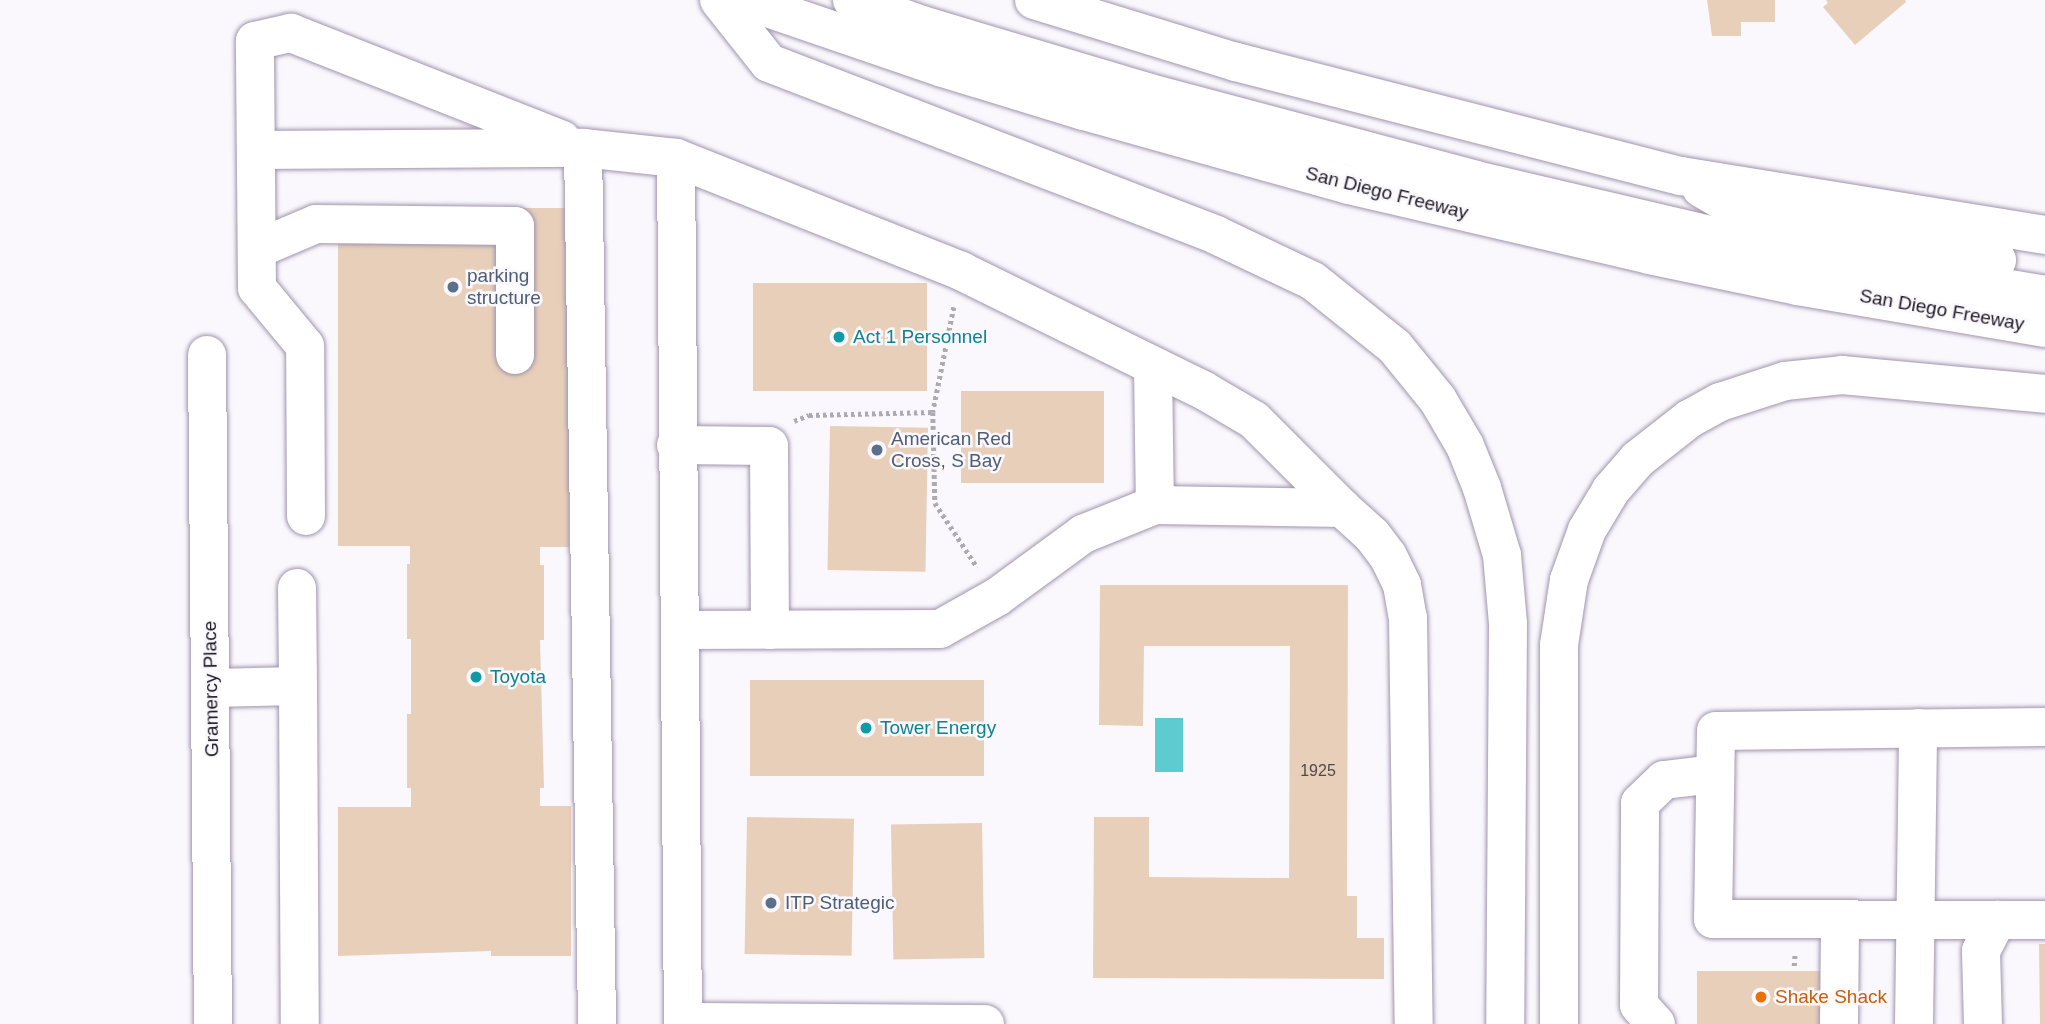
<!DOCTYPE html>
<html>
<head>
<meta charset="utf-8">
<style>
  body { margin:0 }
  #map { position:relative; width:2045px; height:1024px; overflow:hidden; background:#faf8fd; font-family:Arial,sans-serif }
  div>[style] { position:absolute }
  .water>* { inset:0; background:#5dcbd0; transform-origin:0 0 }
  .building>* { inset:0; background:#e7cfba; transform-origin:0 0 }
  .path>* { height:4.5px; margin-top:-2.25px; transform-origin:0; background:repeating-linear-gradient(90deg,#adaab1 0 3.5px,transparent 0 7px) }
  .roads { filter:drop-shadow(0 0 2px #a194ad) drop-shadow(0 0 2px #a194ad) }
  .minor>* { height:38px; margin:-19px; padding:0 19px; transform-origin:19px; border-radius:19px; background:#fff }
  .highway>* { height:38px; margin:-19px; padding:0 19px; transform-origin:19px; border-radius:19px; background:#fff }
  .dots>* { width:19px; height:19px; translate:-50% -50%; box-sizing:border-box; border:4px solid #faf8fd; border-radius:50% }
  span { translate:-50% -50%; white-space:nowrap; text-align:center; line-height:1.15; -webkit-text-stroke:5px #faf8fd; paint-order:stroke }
  .number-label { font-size:16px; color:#52484a }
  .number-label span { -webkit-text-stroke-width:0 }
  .street-label { font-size:19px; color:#201b25 }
  .service-label { font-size:19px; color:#4e5e75 }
  .left { translate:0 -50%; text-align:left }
  .culture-label { font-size:19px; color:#0d838f }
  .food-label { font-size:19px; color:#c56008 }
</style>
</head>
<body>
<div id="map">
  <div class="water">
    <i style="left:1155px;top:718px;width:28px;height:54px"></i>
  </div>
  <div class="building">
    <i style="clip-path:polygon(1707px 0,1775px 0,1775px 22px,1741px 22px,1741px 36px,1712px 36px)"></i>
    <i style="clip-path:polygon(1826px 0,1905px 0,1906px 2px,1855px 45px,1823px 7px,1828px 3px)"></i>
    <i style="clip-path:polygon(338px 208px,569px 208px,569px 547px,540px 547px,540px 565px,544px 565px,544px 640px,540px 640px,544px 788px,540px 788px,540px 806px,571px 806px,571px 956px,491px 956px,491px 951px,338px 956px,338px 807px,411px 807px,411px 788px,407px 788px,407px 714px,411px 714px,411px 639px,407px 639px,407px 564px,410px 564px,410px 546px,338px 546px)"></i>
    <i style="left:753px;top:283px;width:174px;height:108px"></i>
    <i style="left:961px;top:391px;width:143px;height:92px"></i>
    <i style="left:830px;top:426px;width:98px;height:144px;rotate:1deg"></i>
    <i style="clip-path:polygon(1100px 585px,1348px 585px,1347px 896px,1357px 896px,1357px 938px,1384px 938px,1384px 979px,1093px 978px,1094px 817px,1149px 817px,1149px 877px,1289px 878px,1290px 646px,1144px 646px,1143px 726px,1099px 725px)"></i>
    <i style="left:750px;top:680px;width:234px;height:96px"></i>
    <i style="left:747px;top:817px;width:107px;height:137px;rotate:1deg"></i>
    <i style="left:982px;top:823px;width:135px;height:91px;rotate:89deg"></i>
    <i style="clip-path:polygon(2039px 944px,2045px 944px,2045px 1024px,2040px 1024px)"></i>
    <i style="left:1697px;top:971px;width:127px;height:53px"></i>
  </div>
  <div class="path">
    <i style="left:954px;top:307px;width:107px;rotate:101.3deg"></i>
    <i style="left:933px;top:412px;width:91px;rotate:88.7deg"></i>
    <i style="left:935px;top:503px;width:77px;rotate:56.7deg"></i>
    <i style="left:794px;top:421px;width:16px;rotate:-22deg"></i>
    <i style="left:809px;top:415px;width:124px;rotate:-1.4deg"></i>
    <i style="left:1794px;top:966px;width:13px;rotate:-86deg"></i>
  </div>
  <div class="roads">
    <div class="minor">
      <i style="left:583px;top:148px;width:876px;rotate:89.08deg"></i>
      <i style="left:256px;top:150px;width:327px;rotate:-0.4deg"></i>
      <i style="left:583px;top:148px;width:94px;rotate:6.1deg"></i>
      <i style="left:676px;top:158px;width:307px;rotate:21.6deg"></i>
      <i style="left:961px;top:271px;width:270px;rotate:26.2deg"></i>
      <i style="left:1203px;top:390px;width:59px;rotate:30.5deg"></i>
      <i style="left:1254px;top:420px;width:124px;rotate:45deg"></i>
      <i style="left:676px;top:158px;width:866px;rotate:89.54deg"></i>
      <i style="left:257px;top:249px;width:64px;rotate:-23deg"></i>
      <i style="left:316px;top:224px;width:199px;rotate:0.6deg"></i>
      <i style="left:515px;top:226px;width:129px;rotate:90deg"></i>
      <i style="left:207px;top:355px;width:669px;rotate:89.49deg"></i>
      <i style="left:1153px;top:368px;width:137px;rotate:89.2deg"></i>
      <i style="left:676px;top:445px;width:93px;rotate:0.6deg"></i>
      <i style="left:769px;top:446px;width:184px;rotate:89.7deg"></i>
      <i style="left:306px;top:516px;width:170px;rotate:-90.3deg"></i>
      <i style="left:305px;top:346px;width:75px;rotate:-129.6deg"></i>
      <i style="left:257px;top:288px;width:247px;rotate:-90.5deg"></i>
      <i style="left:255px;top:41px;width:37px;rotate:-13deg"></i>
      <i style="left:291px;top:33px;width:291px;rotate:21.5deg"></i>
      <i style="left:297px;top:588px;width:98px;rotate:89.4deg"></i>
      <i style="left:680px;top:630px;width:260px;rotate:-0.2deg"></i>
      <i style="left:940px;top:629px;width:65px;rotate:-29.3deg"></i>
      <i style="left:997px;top:597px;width:107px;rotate:-36.2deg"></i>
      <i style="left:1083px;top:534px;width:78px;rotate:-21.9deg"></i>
      <i style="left:1155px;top:505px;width:187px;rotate:0.9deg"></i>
      <i style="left:1342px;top:508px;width:40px;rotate:42deg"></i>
      <i style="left:1372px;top:535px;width:26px;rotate:53deg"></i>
      <i style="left:1388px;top:556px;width:32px;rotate:64deg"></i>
      <i style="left:1402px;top:585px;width:34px;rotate:80deg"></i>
      <i style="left:1408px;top:618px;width:406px;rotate:89.2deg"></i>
      <i style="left:212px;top:688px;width:86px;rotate:-1.3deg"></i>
      <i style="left:298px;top:686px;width:338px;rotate:89.7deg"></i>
      <i style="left:2045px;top:727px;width:329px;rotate:179.3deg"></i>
      <i style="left:1716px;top:731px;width:188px;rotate:90.9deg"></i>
      <i style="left:1713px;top:919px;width:332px;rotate:0.2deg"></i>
      <i style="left:683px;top:1022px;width:302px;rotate:0.4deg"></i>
      <i style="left:1656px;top:1024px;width:25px;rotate:-132deg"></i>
      <i style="left:1639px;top:1005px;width:202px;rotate:-89.7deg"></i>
      <i style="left:1640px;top:803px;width:33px;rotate:-44deg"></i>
      <i style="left:1664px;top:780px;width:50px;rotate:-6.8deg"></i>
      <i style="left:1839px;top:1024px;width:104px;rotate:-89.4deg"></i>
      <i style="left:1914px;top:1024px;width:296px;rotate:-89.2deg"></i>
      <i style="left:1983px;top:1024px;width:73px;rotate:-91.6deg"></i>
      <i style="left:1981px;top:951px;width:35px;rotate:-63deg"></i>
    </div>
    <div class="highway">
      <i style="left:719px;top:0;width:80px;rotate:51.6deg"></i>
      <i style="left:769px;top:63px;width:479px;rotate:21deg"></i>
      <i style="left:1216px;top:235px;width:107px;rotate:25.4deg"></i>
      <i style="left:1313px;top:281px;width:105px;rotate:38.8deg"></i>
      <i style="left:1395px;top:347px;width:68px;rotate:50.9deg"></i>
      <i style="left:1438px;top:400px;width:53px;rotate:59.6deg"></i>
      <i style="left:1465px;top:446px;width:45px;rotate:68deg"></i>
      <i style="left:1482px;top:488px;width:70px;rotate:73.4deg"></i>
      <i style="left:1502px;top:555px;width:69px;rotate:85deg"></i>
      <i style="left:1508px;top:624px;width:400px;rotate:90.4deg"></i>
      <i style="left:744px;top:0;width:210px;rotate:18.9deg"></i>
      <i style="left:943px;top:68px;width:147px;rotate:17deg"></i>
      <i style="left:1084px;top:111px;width:275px;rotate:15.6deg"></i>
      <i style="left:1349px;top:185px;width:308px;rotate:13.1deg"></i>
      <i style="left:1649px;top:255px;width:151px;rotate:11.8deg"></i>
      <i style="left:1797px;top:286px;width:252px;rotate:9.6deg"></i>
      <i style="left:852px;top:0;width:74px;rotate:19.7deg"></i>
      <i style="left:922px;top:25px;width:238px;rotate:16.6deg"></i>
      <i style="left:1150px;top:93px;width:337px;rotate:14.9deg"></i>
      <i style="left:1476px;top:180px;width:297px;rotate:13.2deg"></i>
      <i style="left:1765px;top:248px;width:284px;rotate:9.5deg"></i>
      <i style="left:1034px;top:0;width:211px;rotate:17.1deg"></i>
      <i style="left:1236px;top:62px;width:459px;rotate:14.4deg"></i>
      <i style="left:1681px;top:176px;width:369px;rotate:9.2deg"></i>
      <i style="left:1701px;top:188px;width:56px;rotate:30.3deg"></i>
      <i style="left:1749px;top:216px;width:252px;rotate:10.1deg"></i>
      <i style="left:1559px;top:1024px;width:379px;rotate:-90deg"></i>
      <i style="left:1559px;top:645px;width:66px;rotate:-81.3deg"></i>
      <i style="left:1569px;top:580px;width:53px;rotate:-70.2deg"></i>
      <i style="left:1587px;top:530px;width:47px;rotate:-59deg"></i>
      <i style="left:1611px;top:490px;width:41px;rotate:-48.9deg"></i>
      <i style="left:1638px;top:459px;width:65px;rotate:-38.1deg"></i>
      <i style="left:1689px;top:419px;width:35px;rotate:-29deg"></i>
      <i style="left:1720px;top:402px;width:68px;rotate:-17.9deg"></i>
      <i style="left:1785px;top:381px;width:57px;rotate:-6deg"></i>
      <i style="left:1842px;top:375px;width:204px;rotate:5.3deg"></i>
    </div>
  </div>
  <div class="dots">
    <i style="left:453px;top:287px;background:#5c6f8a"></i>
    <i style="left:839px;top:337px;background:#0f9aa8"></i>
    <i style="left:877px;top:450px;background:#5c6f8a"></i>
    <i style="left:476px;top:677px;background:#0f9aa8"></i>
    <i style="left:866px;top:728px;background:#0f9aa8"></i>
    <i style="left:771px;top:903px;background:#5c6f8a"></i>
    <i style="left:1761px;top:997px;background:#e8710a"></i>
  </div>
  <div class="number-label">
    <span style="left:1318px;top:771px">1925</span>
  </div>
  <div class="street-label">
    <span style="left:1387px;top:193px;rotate:14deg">San Diego Freeway</span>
    <span style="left:1942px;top:310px;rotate:10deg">San Diego Freeway</span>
    <span style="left:211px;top:689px;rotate:-91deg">Gramercy Place</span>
  </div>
  <div class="service-label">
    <span class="left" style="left:467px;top:287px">parking<br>structure</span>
    <span class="left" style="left:891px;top:450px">American Red<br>Cross, S Bay</span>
    <span class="left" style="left:785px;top:903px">ITP Strategic</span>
  </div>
  <div class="culture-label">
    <span class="left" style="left:853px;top:337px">Act 1 Personnel</span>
    <span class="left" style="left:490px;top:677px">Toyota</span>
    <span class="left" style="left:880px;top:728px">Tower Energy</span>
  </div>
  <div class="food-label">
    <span class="left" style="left:1775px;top:997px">Shake Shack</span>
  </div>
</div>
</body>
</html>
